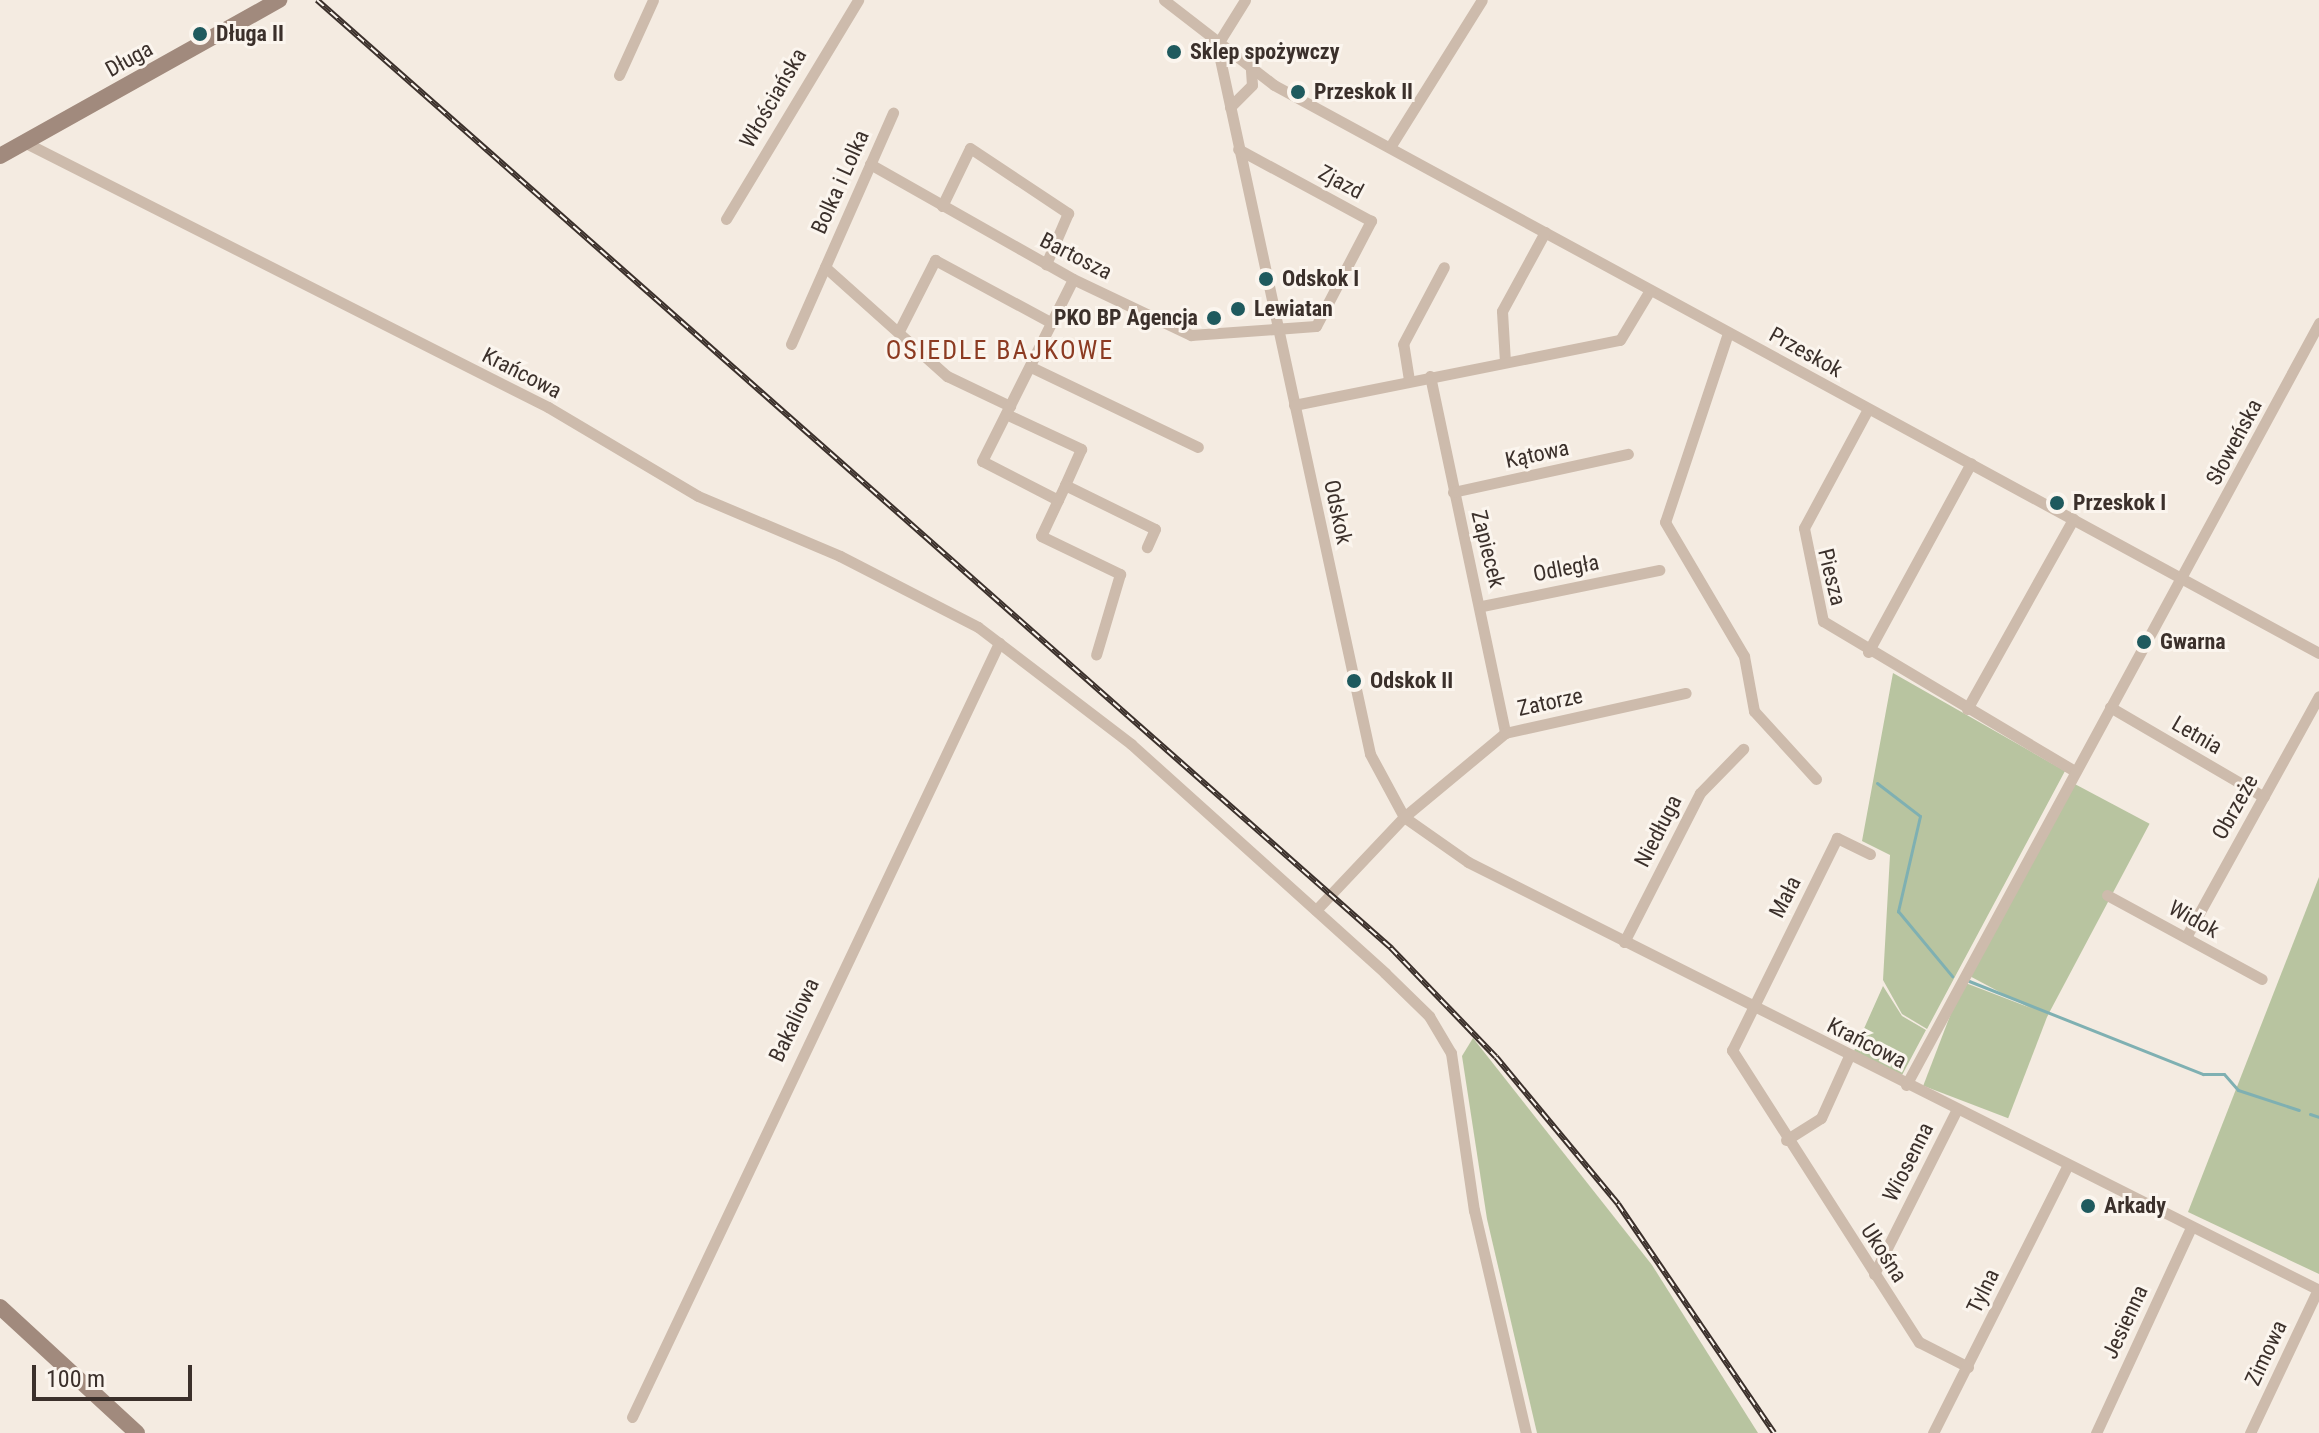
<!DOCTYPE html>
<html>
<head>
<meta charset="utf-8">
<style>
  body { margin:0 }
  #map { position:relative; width:2319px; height:1433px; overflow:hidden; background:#f4ebe1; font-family:"Roboto Condensed",sans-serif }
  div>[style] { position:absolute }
  .green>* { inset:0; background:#b8c4a0; transform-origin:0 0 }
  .stream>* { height:3px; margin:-1.5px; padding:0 1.5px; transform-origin:1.5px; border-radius:1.5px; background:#7fb0b2 }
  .street>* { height:11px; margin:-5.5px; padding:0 5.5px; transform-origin:5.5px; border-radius:5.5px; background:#cdbbac }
  .secondary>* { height:16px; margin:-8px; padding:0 8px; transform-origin:8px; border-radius:8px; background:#a18a7d }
  .rail>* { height:6px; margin-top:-3px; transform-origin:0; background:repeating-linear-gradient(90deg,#fbf5ee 0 9px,#3b302b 0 18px); box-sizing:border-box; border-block:2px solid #3b302b }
  .dots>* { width:22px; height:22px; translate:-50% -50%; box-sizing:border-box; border:4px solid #fbf5ee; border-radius:50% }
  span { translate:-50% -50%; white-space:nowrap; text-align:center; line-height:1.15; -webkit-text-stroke:6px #fbf5ee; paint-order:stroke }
  .poi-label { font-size:22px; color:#3b302b; font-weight:700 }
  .left { translate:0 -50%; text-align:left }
  .right { translate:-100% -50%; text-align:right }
  .street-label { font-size:22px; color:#3b302b }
  .quarter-label { font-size:26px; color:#8c3b22; letter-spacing:2px }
  .scale { position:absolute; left:32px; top:1365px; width:160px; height:36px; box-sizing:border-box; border:4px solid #3b302b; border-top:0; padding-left:10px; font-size:24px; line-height:28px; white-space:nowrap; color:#3b302b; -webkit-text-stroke:6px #fbf5ee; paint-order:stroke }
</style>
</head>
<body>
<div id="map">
  <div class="green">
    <i style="clip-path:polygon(1893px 673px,2065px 771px,1927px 1029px,1902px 1014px,1883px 980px,1890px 855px,1862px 841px)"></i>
    <i style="left:2071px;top:782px;width:89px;height:219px;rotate:28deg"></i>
    <i style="clip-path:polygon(2319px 877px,2319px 1274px,2188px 1212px)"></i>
    <i style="left:1963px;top:982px;width:91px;height:111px;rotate:21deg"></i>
    <i style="clip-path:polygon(1883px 986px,1902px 1016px,1926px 1030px,1901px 1077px,1854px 1051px)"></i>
    <i style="clip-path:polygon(1473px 1038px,1652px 1265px,1758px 1433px,1537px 1433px,1487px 1219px,1462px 1056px)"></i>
  </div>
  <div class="stream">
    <i style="left:1877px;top:783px;width:54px;rotate:37.5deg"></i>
    <i style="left:1920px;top:816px;width:98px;rotate:103deg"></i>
    <i style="left:1898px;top:911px;width:85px;rotate:50.3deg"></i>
    <i style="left:1969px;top:981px;width:252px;rotate:21.7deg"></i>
    <i style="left:2203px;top:1074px;width:21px"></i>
    <i style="left:2224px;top:1074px;width:21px;rotate:49deg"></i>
    <i style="left:2238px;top:1090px;width:64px;rotate:18.2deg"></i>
    <i style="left:2310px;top:1114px;width:9px;rotate:18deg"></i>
  </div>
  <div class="street">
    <i style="left:1164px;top:0;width:139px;rotate:37.7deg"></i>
    <i style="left:1274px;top:85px;width:1189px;rotate:28.53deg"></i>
    <i style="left:1217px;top:45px;width:725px;rotate:77.82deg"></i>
    <i style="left:1370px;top:754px;width:72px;rotate:61.6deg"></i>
    <i style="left:1404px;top:817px;width:78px;rotate:35.1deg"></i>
    <i style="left:1468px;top:862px;width:953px;rotate:26.7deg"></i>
    <i style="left:1217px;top:45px;width:53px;rotate:-58.1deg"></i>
    <i style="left:619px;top:75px;width:82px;rotate:-65.6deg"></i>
    <i style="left:1230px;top:107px;width:31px;rotate:-45deg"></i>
    <i style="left:1252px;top:85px;width:15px;rotate:-94deg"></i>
    <i style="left:24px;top:142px;width:587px;rotate:26.83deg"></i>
    <i style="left:548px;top:407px;width:174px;rotate:30.7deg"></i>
    <i style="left:698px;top:496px;width:154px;rotate:22.9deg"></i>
    <i style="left:840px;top:556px;width:155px;rotate:27.2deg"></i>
    <i style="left:978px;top:627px;width:193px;rotate:37.4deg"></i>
    <i style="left:1131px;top:744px;width:342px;rotate:42deg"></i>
    <i style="left:1385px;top:973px;width:62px;rotate:44.3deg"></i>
    <i style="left:1429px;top:1016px;width:43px;rotate:59.3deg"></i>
    <i style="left:1451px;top:1053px;width:159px;rotate:81.7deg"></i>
    <i style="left:1474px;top:1210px;width:229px;rotate:76.9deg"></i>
    <i style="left:1390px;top:147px;width:173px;rotate:-58deg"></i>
    <i style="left:870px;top:164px;width:233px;rotate:29.5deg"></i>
    <i style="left:1073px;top:279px;width:131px;rotate:25.4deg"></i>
    <i style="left:1191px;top:335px;width:125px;rotate:-4.1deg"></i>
    <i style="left:1316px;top:326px;width:119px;rotate:-62.4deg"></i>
    <i style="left:1371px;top:221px;width:151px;rotate:-151.6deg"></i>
    <i style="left:942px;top:206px;width:64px;rotate:-64.2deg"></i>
    <i style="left:970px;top:148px;width:118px;rotate:33.6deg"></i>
    <i style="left:1068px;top:213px;width:56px;rotate:113.3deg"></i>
    <i style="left:726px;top:219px;width:256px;rotate:-58.9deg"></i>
    <i style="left:825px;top:267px;width:164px;rotate:41.8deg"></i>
    <i style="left:947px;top:376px;width:70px;rotate:25.5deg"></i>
    <i style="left:899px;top:331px;width:80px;rotate:-63.1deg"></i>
    <i style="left:935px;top:260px;width:131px;rotate:28.3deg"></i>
    <i style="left:1728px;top:333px;width:199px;rotate:108.4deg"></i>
    <i style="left:1665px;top:522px;width:156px;rotate:59.5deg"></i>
    <i style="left:1744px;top:656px;width:56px;rotate:79.7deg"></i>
    <i style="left:1754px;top:711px;width:92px;rotate:47.6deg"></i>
    <i style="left:791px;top:344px;width:253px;rotate:-66.2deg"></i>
    <i style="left:1505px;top:362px;width:51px;rotate:-93.4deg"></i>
    <i style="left:1502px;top:311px;width:90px;rotate:-61.4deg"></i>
    <i style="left:1031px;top:367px;width:185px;rotate:25.6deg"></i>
    <i style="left:1430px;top:376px;width:365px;rotate:78.1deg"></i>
    <i style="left:1409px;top:380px;width:36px;rotate:-99deg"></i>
    <i style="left:1403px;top:344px;width:87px;rotate:-62deg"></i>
    <i style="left:1294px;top:405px;width:332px;rotate:-11.3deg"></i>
    <i style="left:1620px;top:340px;width:58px;rotate:-59deg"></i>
    <i style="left:1868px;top:409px;width:135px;rotate:118.3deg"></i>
    <i style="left:1804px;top:528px;width:95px;rotate:78.5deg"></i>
    <i style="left:1823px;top:621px;width:293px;rotate:30.8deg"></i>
    <i style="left:1006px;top:414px;width:83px;rotate:25deg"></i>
    <i style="left:1081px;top:449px;width:39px;rotate:114deg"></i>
    <i style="left:1065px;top:485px;width:100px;rotate:26.1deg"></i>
    <i style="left:1155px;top:529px;width:20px;rotate:114deg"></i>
    <i style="left:1065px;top:485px;width:56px;rotate:115.2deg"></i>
    <i style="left:1041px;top:536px;width:88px;rotate:25.7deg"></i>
    <i style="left:1120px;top:574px;width:84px;rotate:106.5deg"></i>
    <i style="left:1453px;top:492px;width:179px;rotate:-12.3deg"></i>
    <i style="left:1058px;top:500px;width:85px;rotate:-152.8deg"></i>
    <i style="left:982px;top:461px;width:203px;rotate:-63.4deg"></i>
    <i style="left:1482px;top:606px;width:181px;rotate:-11.5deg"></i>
    <i style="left:1868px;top:652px;width:215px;rotate:-61.4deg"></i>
    <i style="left:2110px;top:707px;width:178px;rotate:30.3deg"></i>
    <i style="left:1967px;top:709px;width:218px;rotate:-60.8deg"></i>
    <i style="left:1870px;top:854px;width:37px;rotate:-154deg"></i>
    <i style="left:1837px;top:838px;width:237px;rotate:116.3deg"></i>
    <i style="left:1732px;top:1050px;width:347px;rotate:57.4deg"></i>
    <i style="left:1919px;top:1342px;width:55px;rotate:27deg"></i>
    <i style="left:2107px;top:895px;width:176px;rotate:28.5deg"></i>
    <i style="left:1316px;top:910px;width:128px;rotate:-46.6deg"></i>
    <i style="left:1404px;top:817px;width:131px;rotate:-39.7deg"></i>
    <i style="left:1505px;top:733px;width:185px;rotate:-12.5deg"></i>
    <i style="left:2186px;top:937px;width:275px;rotate:-61.1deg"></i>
    <i style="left:1624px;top:942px;width:167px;rotate:-63deg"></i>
    <i style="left:1700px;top:793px;width:62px;rotate:-45.7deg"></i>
    <i style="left:1906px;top:1085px;width:867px;rotate:-61.54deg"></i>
    <i style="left:1786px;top:1140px;width:41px;rotate:-32.2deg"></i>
    <i style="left:1821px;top:1118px;width:68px;rotate:-65.7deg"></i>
    <i style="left:1874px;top:1274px;width:182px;rotate:-63.3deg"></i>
    <i style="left:632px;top:1417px;width:857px;rotate:-64.63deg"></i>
    <i style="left:1933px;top:1433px;width:299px;rotate:-63.3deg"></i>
    <i style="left:2096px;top:1433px;width:227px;rotate:-65.2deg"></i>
    <i style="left:2250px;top:1433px;width:159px;rotate:-64.7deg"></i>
  </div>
  <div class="secondary">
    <i style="left:0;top:156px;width:320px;rotate:-29.2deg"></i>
    <i style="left:0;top:1307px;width:186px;rotate:42.6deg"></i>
  </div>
  <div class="rail">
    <i style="left:317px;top:0;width:1433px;rotate:41.43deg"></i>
    <i style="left:1391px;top:948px;width:151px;rotate:46.1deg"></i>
    <i style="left:1496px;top:1057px;width:191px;rotate:50.3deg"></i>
    <i style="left:1618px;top:1204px;width:277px;rotate:55.7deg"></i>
  </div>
  <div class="dots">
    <i style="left:200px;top:34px;background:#1f5a5e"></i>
    <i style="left:1174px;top:52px;background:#1f5a5e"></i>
    <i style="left:1298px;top:92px;background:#1f5a5e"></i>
    <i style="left:1266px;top:279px;background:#1f5a5e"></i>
    <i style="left:1238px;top:309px;background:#1f5a5e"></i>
    <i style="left:1214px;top:318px;background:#1f5a5e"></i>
    <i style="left:2057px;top:503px;background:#1f5a5e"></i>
    <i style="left:2144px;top:642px;background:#1f5a5e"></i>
    <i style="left:1354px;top:681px;background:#1f5a5e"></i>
    <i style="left:2088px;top:1206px;background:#1f5a5e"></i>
  </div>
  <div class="poi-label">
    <span class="left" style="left:216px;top:34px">Długa II</span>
    <span class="left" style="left:1190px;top:52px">Sklep spożywczy</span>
    <span class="left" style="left:1314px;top:92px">Przeskok II</span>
    <span class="left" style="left:1282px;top:279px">Odskok I</span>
    <span class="left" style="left:1254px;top:309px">Lewiatan</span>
    <span class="right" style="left:1198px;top:318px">PKO BP Agencja</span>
    <span class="left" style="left:2073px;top:503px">Przeskok I</span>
    <span class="left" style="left:2160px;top:642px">Gwarna</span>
    <span class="left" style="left:1370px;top:681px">Odskok II</span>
    <span class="left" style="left:2104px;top:1206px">Arkady</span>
  </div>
  <div class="street-label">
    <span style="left:129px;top:59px;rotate:-29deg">Długa</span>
    <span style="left:773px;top:98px;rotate:-60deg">Włościańska</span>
    <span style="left:840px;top:182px;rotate:-66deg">Bolka i Lolka</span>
    <span style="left:1341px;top:182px;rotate:28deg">Zjazd</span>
    <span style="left:1076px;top:256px;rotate:27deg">Bartosza</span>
    <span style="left:1806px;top:352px;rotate:29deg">Przeskok</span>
    <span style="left:522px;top:373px;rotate:27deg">Krańcowa</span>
    <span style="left:2234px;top:442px;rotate:-62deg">Słoweńska</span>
    <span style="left:1537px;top:454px;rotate:-12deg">Kątowa</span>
    <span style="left:1338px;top:512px;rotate:78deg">Odskok</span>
    <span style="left:1488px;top:549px;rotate:76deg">Zapiecek</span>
    <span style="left:1566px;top:568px;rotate:-11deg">Odległa</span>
    <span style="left:1832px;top:577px;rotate:76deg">Piesza</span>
    <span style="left:1550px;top:702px;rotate:-12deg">Zatorze</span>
    <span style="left:2197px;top:735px;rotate:30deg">Letnia</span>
    <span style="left:2235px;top:807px;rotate:-61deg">Obrzeże</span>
    <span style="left:1658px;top:831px;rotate:-63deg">Niedługa</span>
    <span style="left:1785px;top:897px;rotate:-63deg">Mała</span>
    <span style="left:2194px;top:919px;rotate:29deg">Widok</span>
    <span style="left:794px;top:1020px;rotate:-65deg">Bakaliowa</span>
    <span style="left:1867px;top:1043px;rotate:27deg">Krańcowa</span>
    <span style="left:1908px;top:1162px;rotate:-63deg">Wiosenna</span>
    <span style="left:1884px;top:1253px;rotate:57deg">Ukośna</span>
    <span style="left:1983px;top:1291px;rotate:-64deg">Tylna</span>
    <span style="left:2125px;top:1322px;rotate:-65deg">Jesienna</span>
    <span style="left:2266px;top:1353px;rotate:-65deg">Zimowa</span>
  </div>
  <div class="quarter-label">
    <span style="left:1000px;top:351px">OSIEDLE BAJKOWE</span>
  </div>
  <div class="scale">100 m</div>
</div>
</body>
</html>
